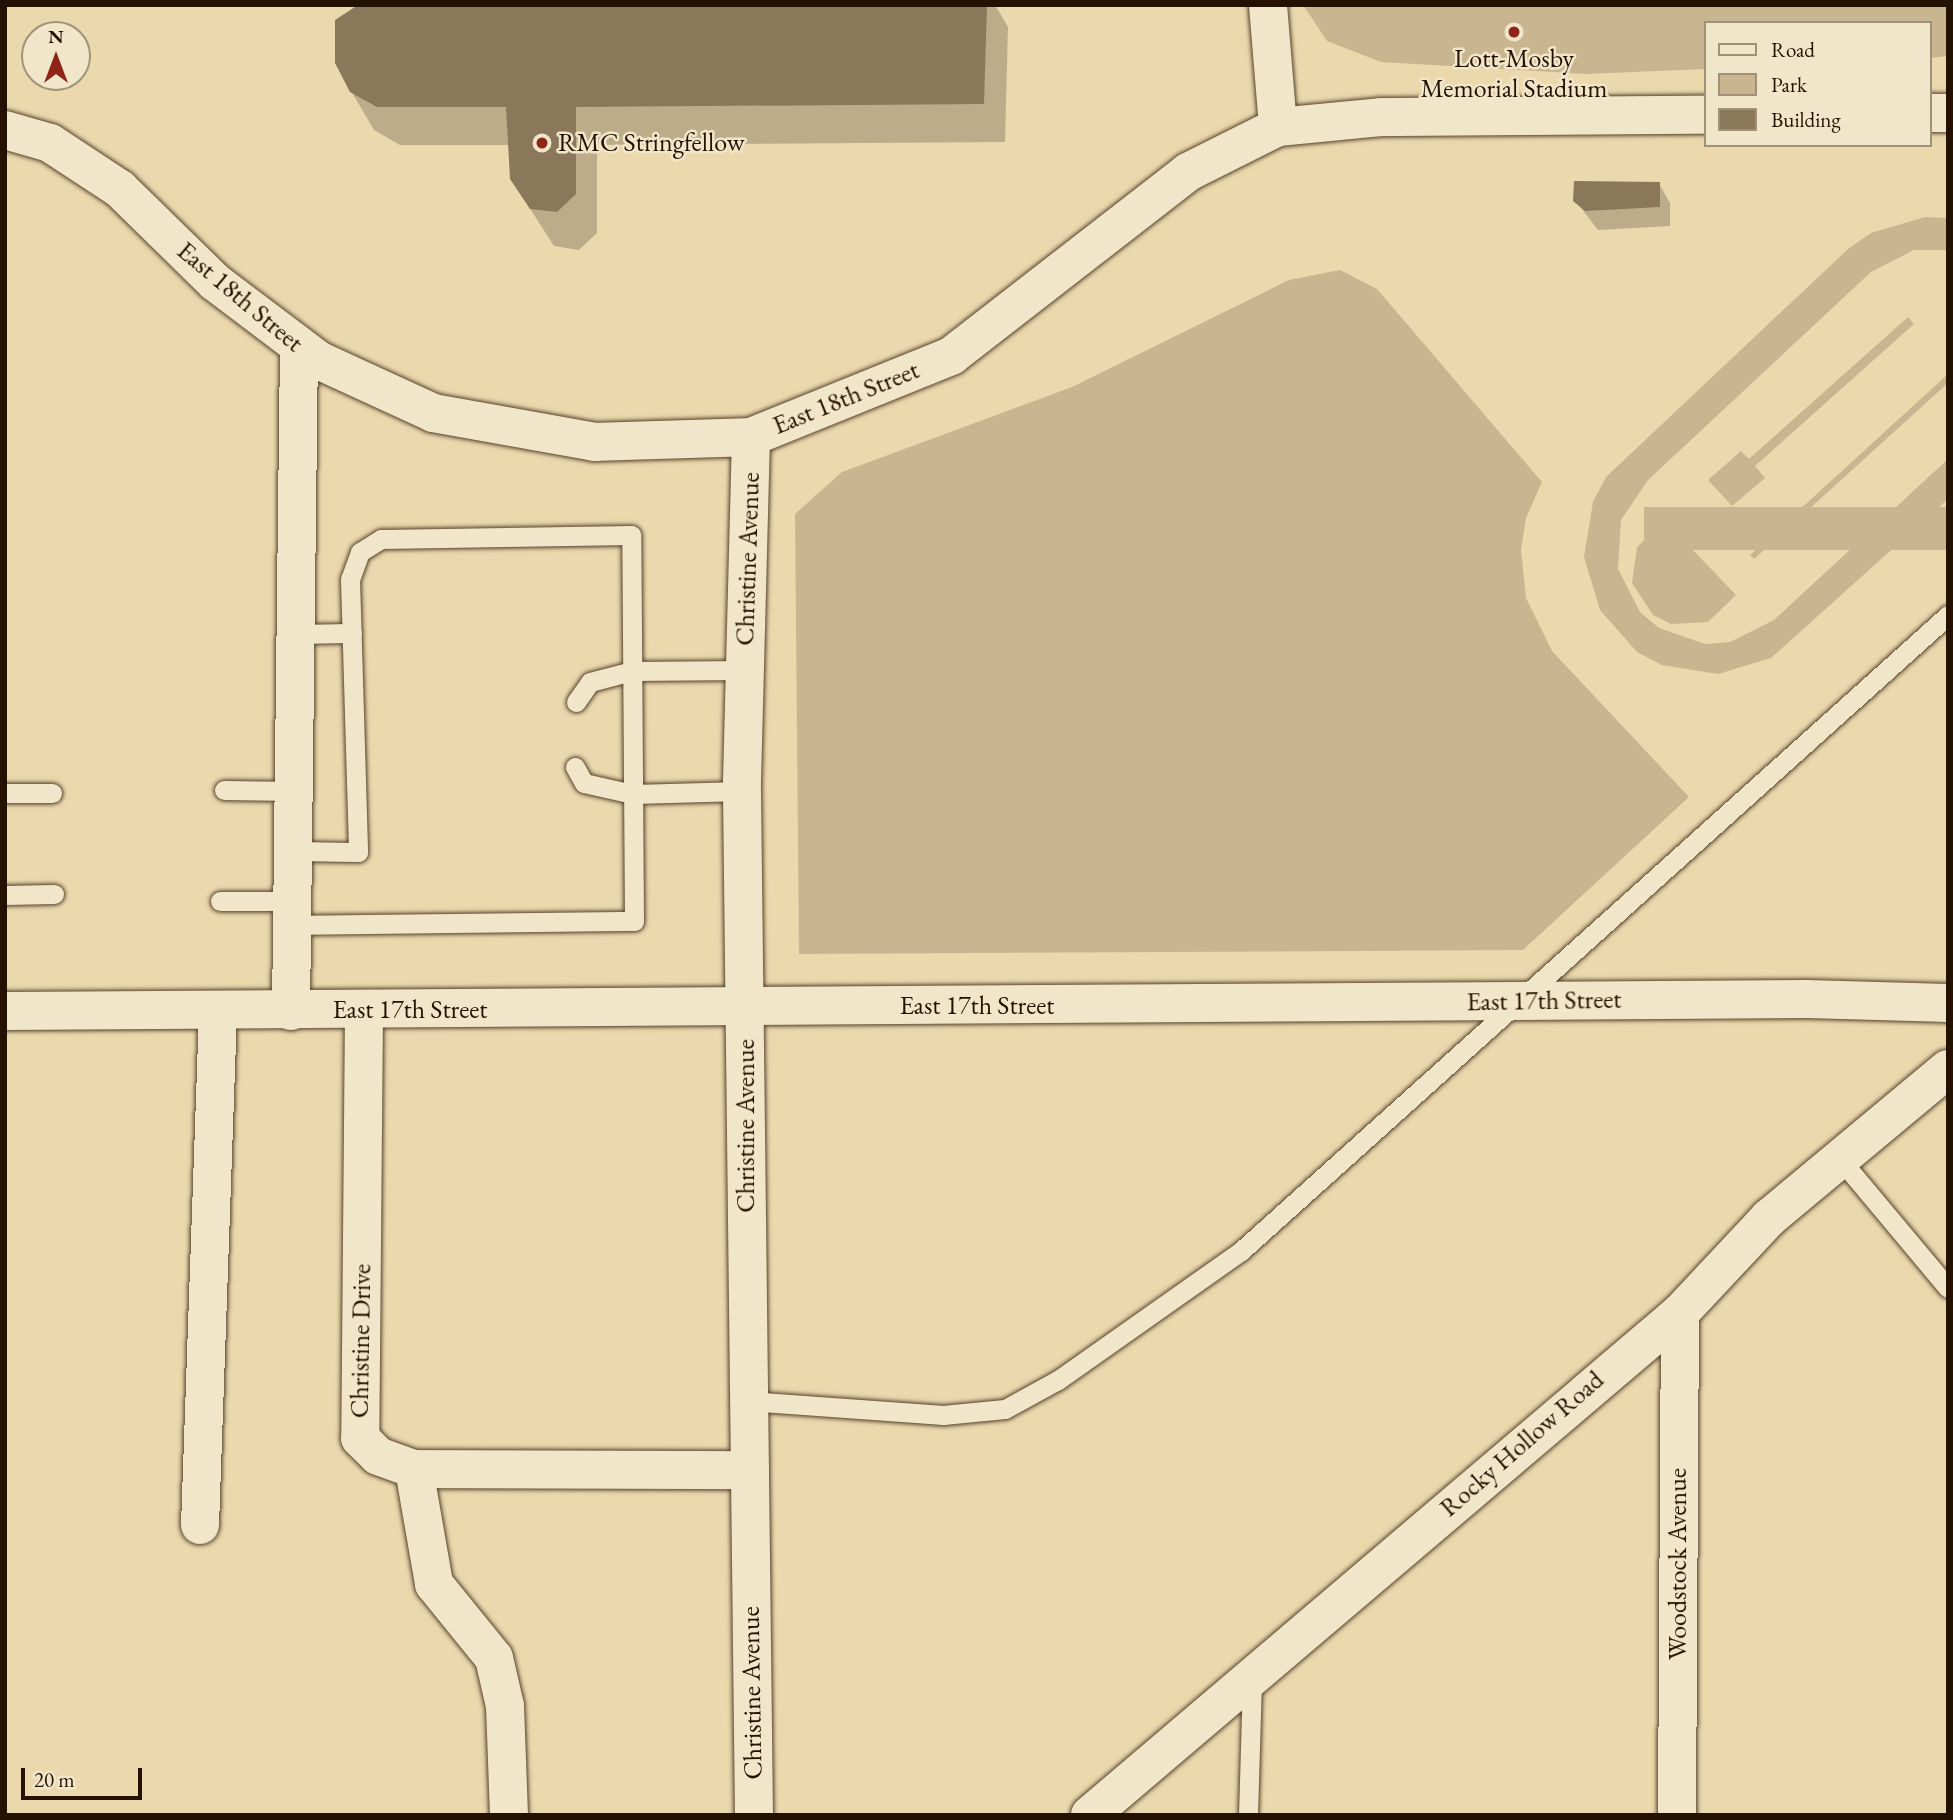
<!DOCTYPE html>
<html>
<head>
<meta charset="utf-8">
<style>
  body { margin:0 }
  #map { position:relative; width:1953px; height:1820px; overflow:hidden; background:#ebd8ad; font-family:"EB Garamond",serif }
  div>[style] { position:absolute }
  .green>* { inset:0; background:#c9b690; transform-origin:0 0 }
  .shadow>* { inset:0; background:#0003 }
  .building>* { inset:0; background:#8b785a }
  .roads { filter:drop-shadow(0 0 2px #56432b) drop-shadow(0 0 2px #56432b) }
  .service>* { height:19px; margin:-9.5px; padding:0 9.5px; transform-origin:9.5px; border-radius:9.5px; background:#f2e6ca }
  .minor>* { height:38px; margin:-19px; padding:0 19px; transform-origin:19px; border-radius:19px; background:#f2e6ca }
  .tertiary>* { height:38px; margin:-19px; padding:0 19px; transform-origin:19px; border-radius:19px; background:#f2e6ca }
  .dots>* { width:19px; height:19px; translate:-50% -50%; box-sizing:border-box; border:4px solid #f2e6ca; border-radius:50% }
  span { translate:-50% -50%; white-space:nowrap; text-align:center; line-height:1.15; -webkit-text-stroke:5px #f2e6ca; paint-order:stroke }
  .poi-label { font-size:26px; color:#241100 }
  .left { translate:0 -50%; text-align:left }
  .street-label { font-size:26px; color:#241100 }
  .frame { position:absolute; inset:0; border:7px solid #241100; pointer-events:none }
  .legend { position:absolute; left:1704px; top:21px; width:228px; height:126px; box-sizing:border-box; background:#f2e6ca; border:2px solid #a09179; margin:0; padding:9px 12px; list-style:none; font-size:21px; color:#241100 }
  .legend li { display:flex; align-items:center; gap:14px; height:35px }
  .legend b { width:35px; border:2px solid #a09179 }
  .north { position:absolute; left:21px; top:21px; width:70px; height:70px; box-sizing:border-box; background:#f2e6ca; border:2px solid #a09179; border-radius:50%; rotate:0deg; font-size:19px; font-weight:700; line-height:28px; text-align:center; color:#241100 }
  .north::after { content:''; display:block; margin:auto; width:24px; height:32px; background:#8f2418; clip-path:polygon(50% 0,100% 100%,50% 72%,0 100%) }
  .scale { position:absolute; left:21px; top:1768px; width:121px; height:32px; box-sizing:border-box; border:4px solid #241100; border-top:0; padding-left:9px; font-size:21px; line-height:24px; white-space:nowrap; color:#241100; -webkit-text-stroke:5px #f2e6ca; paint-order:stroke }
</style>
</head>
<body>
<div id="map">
  <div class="green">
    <i style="clip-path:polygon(1303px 5px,1948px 5px,1948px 56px,1930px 58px,1930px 23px,1706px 23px,1706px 69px,1586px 74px,1381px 62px,1327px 41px)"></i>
    <i style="clip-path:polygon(1925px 217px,1948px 218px,1948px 250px,1914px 250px,1871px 272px,1648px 480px,1621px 520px,1618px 569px,1640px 612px,1659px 628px,1705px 644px,1730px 642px,1774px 620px,1948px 459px,1948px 499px,1771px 658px,1718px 674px,1662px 665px,1637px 652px,1600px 610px,1584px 557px,1593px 502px,1606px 477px,1848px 249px,1871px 233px)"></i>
    <i style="clip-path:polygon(1340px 270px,1377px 289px,1542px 482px,1526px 518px,1521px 550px,1526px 598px,1552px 651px,1689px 797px,1523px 950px,799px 954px,795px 514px,842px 472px,1072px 387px,1289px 280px)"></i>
    <i style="clip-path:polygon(1908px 317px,1914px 324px,1755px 466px,1765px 478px,1732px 506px,1708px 480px,1741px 451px,1749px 459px)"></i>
    <i style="clip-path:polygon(1948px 374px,1948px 383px,1754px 559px,1750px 555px)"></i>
    <i style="left:1948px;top:507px;width:43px;height:304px;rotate:90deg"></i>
    <i style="clip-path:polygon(1665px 521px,1736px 595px,1708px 622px,1671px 624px,1653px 615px,1632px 583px,1637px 547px)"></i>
  </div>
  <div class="shadow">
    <i style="clip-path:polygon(361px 5px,995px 5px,1008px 27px,1005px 142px,597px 145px,597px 233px,579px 250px,554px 246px,511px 179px,510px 145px,400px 145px,374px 130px,351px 91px)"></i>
    <i style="clip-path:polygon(1659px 184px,1670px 203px,1670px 226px,1598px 230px,1575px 200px)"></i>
  </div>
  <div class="building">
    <i style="clip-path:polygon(358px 5px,987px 5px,984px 104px,576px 107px,576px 194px,557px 212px,530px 209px,510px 179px,506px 107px,377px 107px,350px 92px,335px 63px,335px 20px)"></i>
    <i style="clip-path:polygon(1574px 181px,1660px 182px,1660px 207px,1585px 211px,1573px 201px)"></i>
  </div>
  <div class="roads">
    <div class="service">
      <i style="left:295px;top:634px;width:57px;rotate:-1deg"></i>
      <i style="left:576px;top:702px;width:24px;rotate:-55deg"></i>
      <i style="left:590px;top:682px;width:43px;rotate:-14.7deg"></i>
      <i style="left:632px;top:671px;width:113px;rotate:-0.5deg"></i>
      <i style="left:575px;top:767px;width:18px;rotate:61deg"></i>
      <i style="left:584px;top:783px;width:50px;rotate:12.7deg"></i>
      <i style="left:633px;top:794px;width:109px;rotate:-1.6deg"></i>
      <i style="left:224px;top:790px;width:70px;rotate:0.8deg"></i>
      <i style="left:5px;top:793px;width:47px"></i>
      <i style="left:5px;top:895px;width:49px;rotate:-1.2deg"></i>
      <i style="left:220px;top:901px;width:73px"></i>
      <i style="left:292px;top:925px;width:342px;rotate:-0.7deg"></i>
      <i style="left:634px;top:921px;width:386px;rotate:-90.4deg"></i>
      <i style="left:631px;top:535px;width:250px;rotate:179.1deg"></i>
      <i style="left:381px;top:539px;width:25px;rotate:148deg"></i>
      <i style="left:360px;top:552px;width:29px;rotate:110deg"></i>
      <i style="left:350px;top:579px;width:273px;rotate:88.3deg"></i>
      <i style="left:358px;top:852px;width:65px;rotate:-179.1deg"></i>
      <i style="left:1840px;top:1159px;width:168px;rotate:50.1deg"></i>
      <i style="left:748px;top:1401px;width:196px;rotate:4.1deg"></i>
      <i style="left:943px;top:1415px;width:62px;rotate:-5.5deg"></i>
      <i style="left:1005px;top:1409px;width:60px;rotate:-28.7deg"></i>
      <i style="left:1058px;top:1380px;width:224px;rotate:-35.2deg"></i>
      <i style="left:1241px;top:1251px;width:951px;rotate:-41.97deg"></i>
      <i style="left:1248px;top:1815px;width:138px;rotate:-88.3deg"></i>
    </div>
    <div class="minor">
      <i style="left:1268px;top:5px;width:122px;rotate:85.3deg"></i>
      <i style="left:1930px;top:113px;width:18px"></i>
      <i style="left:5px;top:130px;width:47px;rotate:16.1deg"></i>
      <i style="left:50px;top:143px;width:84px;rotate:33.3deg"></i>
      <i style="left:120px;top:189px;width:133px;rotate:44.4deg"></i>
      <i style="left:215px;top:282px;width:129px;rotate:37.1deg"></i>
      <i style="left:318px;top:360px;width:127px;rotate:24.7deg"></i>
      <i style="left:433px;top:413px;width:165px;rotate:10.1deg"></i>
      <i style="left:595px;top:442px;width:156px;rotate:-1.8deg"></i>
      <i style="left:751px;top:437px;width:216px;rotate:-22deg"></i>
      <i style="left:951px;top:356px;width:300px;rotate:-37.8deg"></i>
      <i style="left:1188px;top:172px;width:101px;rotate:-26.6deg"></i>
      <i style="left:1278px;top:127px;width:103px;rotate:-5.5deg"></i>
      <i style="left:1381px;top:117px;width:325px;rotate:-0.4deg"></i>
      <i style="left:751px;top:437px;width:354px;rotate:91.5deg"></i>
      <i style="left:742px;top:791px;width:1024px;rotate:89.33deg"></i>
      <i style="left:5px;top:1011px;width:1802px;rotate:-0.38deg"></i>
      <i style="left:1807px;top:999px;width:141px;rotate:1.6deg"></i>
      <i style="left:291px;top:1011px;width:662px;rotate:-89.31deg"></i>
      <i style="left:364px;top:1011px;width:427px;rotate:90.5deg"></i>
      <i style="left:360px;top:1438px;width:25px;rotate:45deg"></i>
      <i style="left:378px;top:1456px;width:38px;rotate:20deg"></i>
      <i style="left:414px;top:1469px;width:336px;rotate:0.2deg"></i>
      <i style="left:414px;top:1469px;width:117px;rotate:80.1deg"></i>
      <i style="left:434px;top:1584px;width:95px;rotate:51deg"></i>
      <i style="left:494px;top:1658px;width:49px;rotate:77.1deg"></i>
      <i style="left:505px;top:1706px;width:109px;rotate:87.9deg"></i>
      <i style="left:200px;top:1525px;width:514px;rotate:-87.99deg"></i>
    </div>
    <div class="tertiary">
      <i style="left:1090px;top:1815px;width:775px;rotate:-40.39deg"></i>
      <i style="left:1680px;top:1313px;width:130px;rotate:-46.9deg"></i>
      <i style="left:1769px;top:1218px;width:233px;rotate:-39.8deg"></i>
      <i style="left:1677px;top:1815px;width:502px;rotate:-89.66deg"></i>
    </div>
  </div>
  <div class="dots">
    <i style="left:1514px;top:32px;background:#8f2418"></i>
    <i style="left:542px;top:143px;background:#8f2418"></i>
  </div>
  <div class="poi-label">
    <span style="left:1514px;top:74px">Lott-Mosby<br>Memorial Stadium</span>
    <span class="left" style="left:558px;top:143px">RMC Stringfellow</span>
  </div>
  <div class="street-label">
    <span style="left:240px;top:297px;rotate:40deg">East 18th Street</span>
    <span style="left:846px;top:398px;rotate:-22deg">East 18th Street</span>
    <span style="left:748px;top:559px;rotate:-88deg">Christine Avenue</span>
    <span style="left:1544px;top:1001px;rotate:-1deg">East 17th Street</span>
    <span style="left:977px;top:1006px">East 17th Street</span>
    <span style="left:410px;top:1010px">East 17th Street</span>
    <span style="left:746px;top:1126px;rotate:-90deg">Christine Avenue</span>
    <span style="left:361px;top:1341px;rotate:-89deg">Christine Drive</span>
    <span style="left:1522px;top:1444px;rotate:-41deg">Rocky Hollow Road</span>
    <span style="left:1678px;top:1564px;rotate:-90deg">Woodstock Avenue</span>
    <span style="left:752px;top:1693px;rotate:-91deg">Christine Avenue</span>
  </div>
  <div class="frame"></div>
  <ul class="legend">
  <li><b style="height:9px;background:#f2e6ca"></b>Road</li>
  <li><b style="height:19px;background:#c9b690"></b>Park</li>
  <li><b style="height:19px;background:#8b785a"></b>Building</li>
  </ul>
  <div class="north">N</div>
  <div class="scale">20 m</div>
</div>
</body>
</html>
